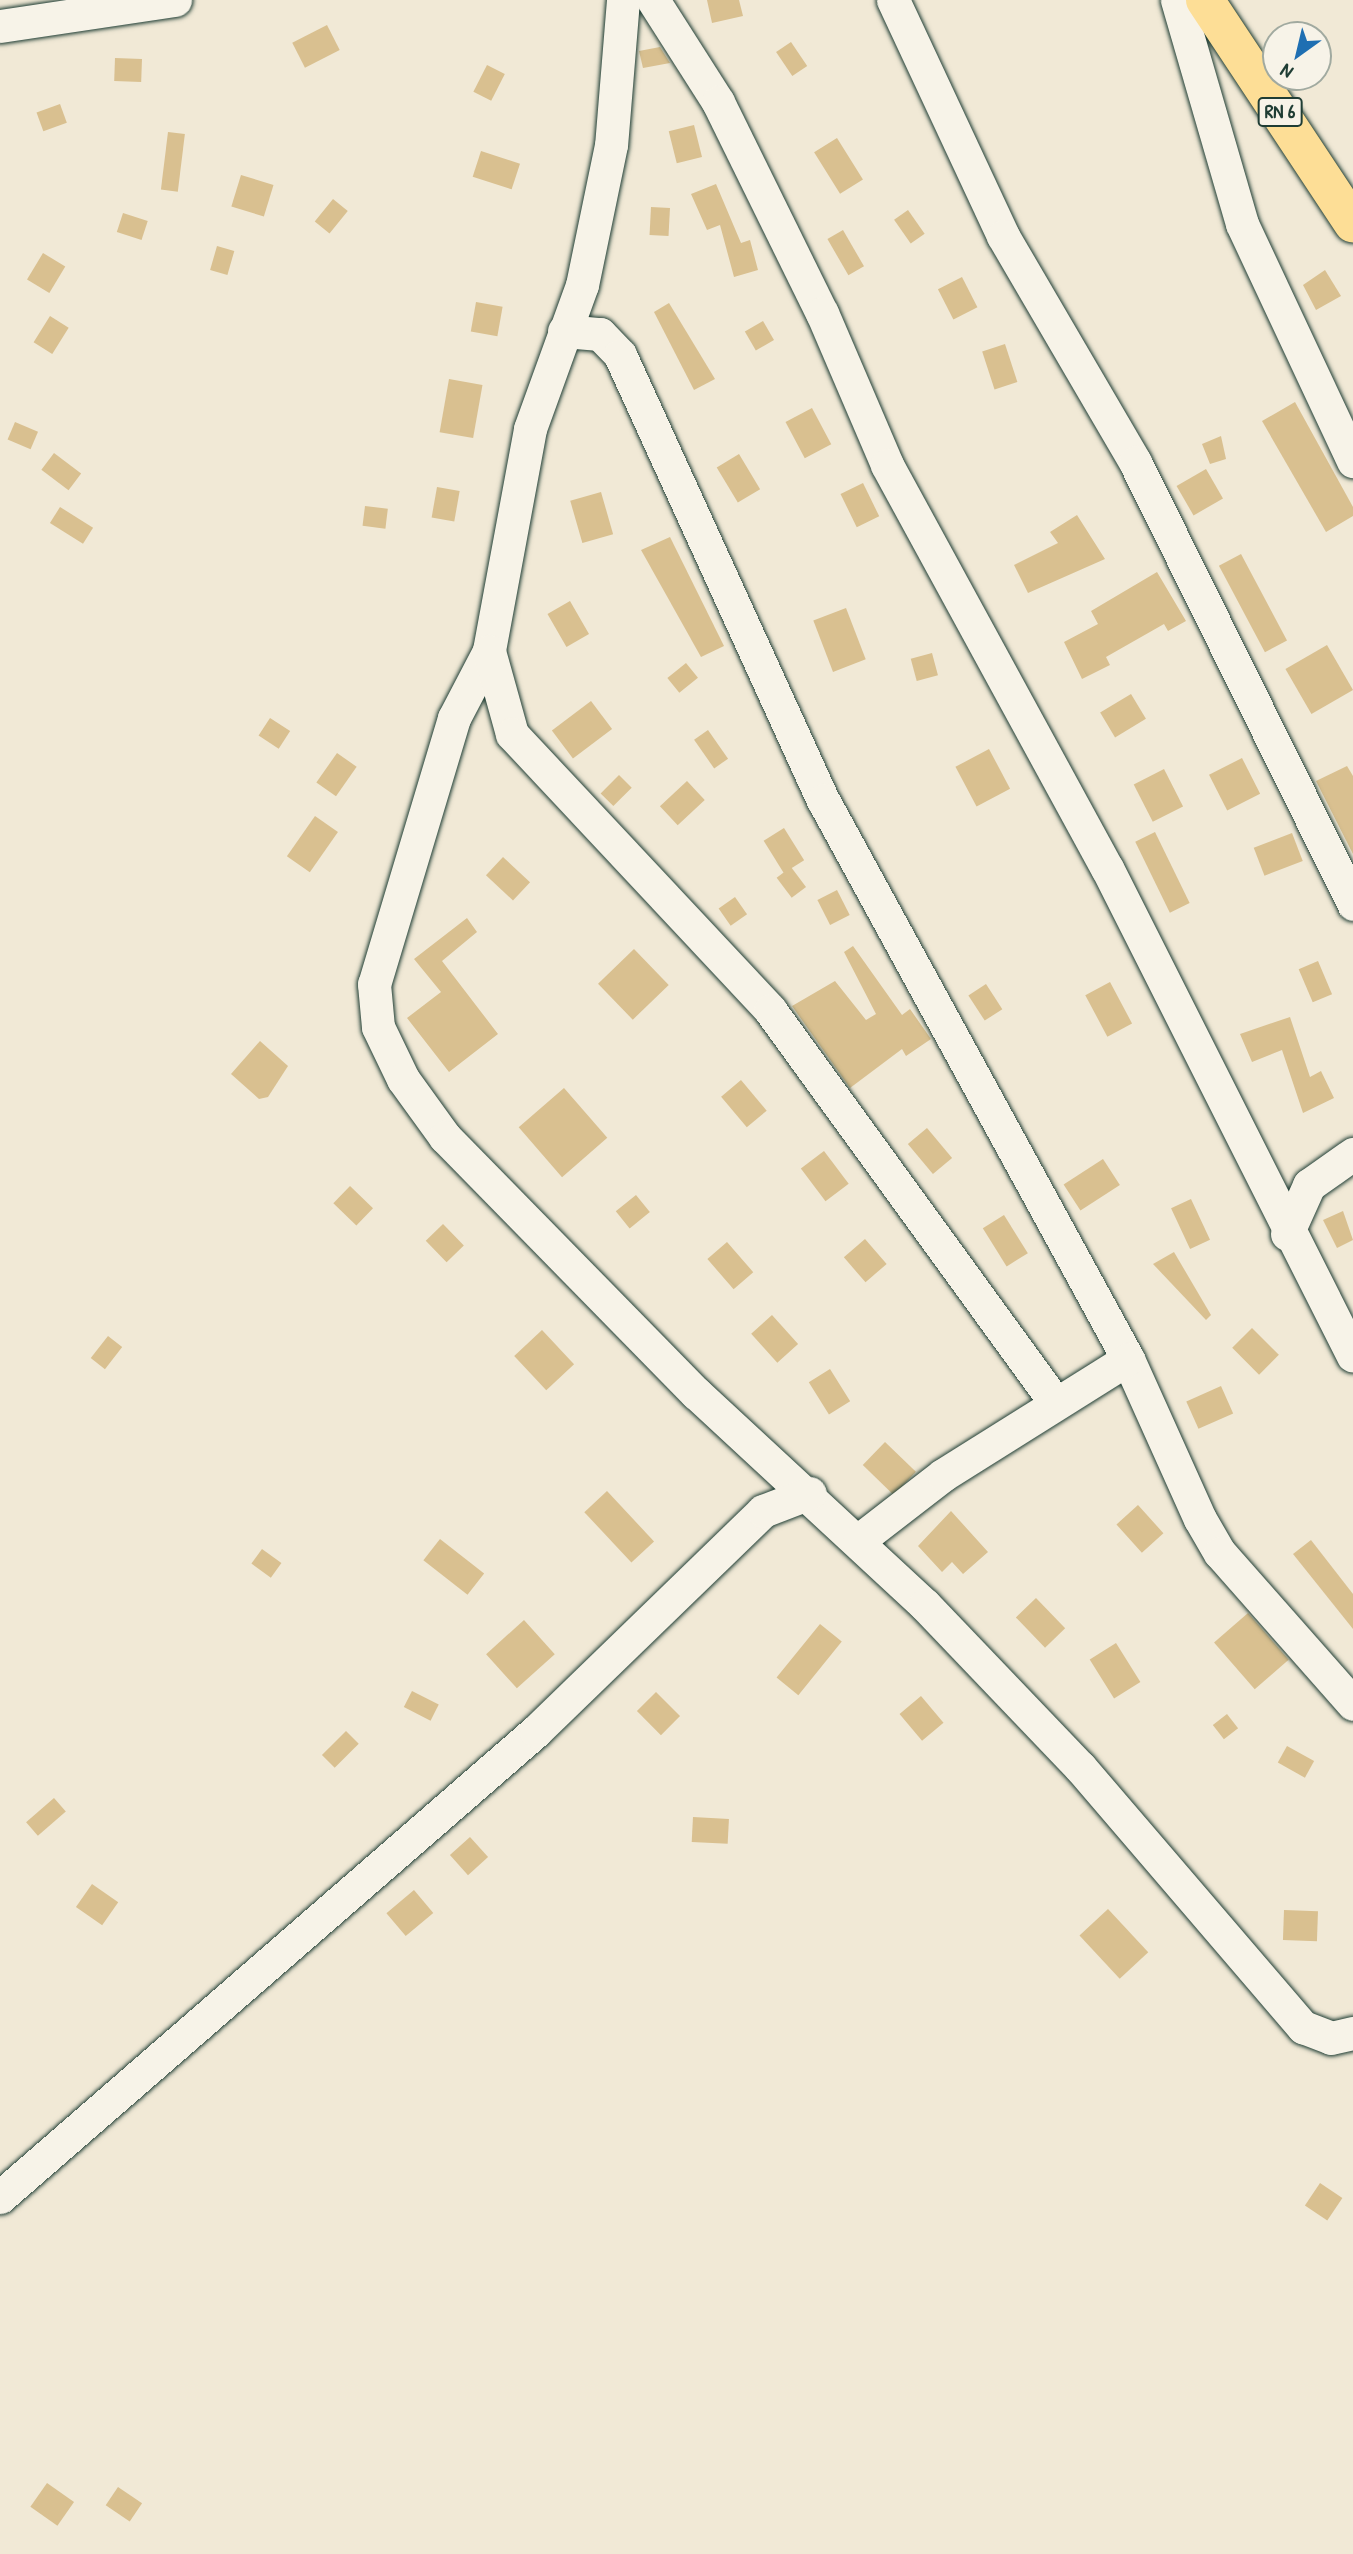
<!DOCTYPE html>
<html>
<head>
<meta charset="utf-8">
<style>
  body { margin:0 }
  #map { position:relative; width:1353px; height:2554px; overflow:hidden; background:#f1e9d6; font-family:"Patrick Hand",sans-serif }
  div>[style] { position:absolute }
  .building>* { inset:0; background:#d9c090; transform-origin:0 0 }
  .roads { filter:drop-shadow(0 0 2px #1f3d34) drop-shadow(0 0 2px #1f3d34) }
  .minor>* { height:33px; margin:-16.5px; padding:0 16.5px; transform-origin:16.5px; border-radius:16.5px; background:#f7f3e8 }
  .major>* { height:38px; margin:-19px; padding:0 19px; transform-origin:19px; border-radius:19px; background:#fdde96 }
  span { translate:-50% -50%; white-space:nowrap; text-align:center; line-height:1.15; -webkit-text-stroke:5px #f7f3e8; paint-order:stroke }
  .shield-label span { padding:2px 5px; background:#f7f3e8; border:2px solid; border-radius:5px; -webkit-text-stroke-width:0 }
  .shield-label { font-size:19px; color:#1f3d34; font-weight:700 }
  .north { position:absolute; left:1262px; top:21px; width:70px; height:70px; box-sizing:border-box; background:#f7f3e8; border:2px solid #a1aaa0; border-radius:50%; rotate:214deg; font-size:19px; font-weight:700; line-height:28px; text-align:center; color:#1f3d34 }
  .north::after { content:''; display:block; margin:auto; width:24px; height:32px; background:#1f6fb2; clip-path:polygon(50% 0,100% 100%,50% 72%,0 100%) }
</style>
</head>
<body>
<div id="map">
  <div class="building">
    <i style="clip-path:polygon(707px 0,739px 0,743px 16px,712px 23px)"></i>
    <i style="left:327px;top:25px;width:28px;height:39px;rotate:63deg"></i>
    <i style="left:791px;top:42px;width:29px;height:18px;rotate:56deg"></i>
    <i style="clip-path:polygon(660px 47px,670px 63px,643px 68px,639px 51px)"></i>
    <i style="left:115px;top:58px;width:27px;height:23px;rotate:2deg"></i>
    <i style="left:487px;top:65px;width:20px;height:30px;rotate:27deg"></i>
    <i style="left:60px;top:104px;width:20px;height:25px;rotate:70deg"></i>
    <i style="left:694px;top:125px;width:33px;height:26px;rotate:76deg"></i>
    <i style="left:168px;top:132px;width:17px;height:58px;rotate:7deg"></i>
    <i style="left:837px;top:138px;width:49px;height:27px;rotate:58deg"></i>
    <i style="left:481px;top:151px;width:41px;height:27px;rotate:18deg"></i>
    <i style="left:241px;top:175px;width:34px;height:33px;rotate:17deg"></i>
    <i style="clip-path:polygon(716px 184px,741px 243px,750px 240px,758px 270px,734px 277px,720px 225px,707px 230px,691px 194px)"></i>
    <i style="left:333px;top:199px;width:19px;height:29px;rotate:39deg"></i>
    <i style="left:651px;top:207px;width:19px;height:28px;rotate:3deg"></i>
    <i style="left:908px;top:210px;width:29px;height:17px;rotate:55deg"></i>
    <i style="left:123px;top:213px;width:26px;height:20px;rotate:18deg"></i>
    <i style="left:843px;top:230px;width:42px;height:18px;rotate:60deg"></i>
    <i style="left:217px;top:246px;width:18px;height:25px;rotate:16deg"></i>
    <i style="left:43px;top:253px;width:26px;height:31px;rotate:31deg"></i>
    <i style="clip-path:polygon(1325px 270px,1341px 296px,1316px 310px,1303px 285px)"></i>
    <i style="left:962px;top:277px;width:34px;height:27px;rotate:63deg"></i>
    <i style="left:476px;top:302px;width:27px;height:30px;rotate:10deg"></i>
    <i style="clip-path:polygon(669px 303px,715px 379px,694px 390px,654px 312px)"></i>
    <i style="left:50px;top:316px;width:22px;height:31px;rotate:32deg"></i>
    <i style="left:763px;top:321px;width:22px;height:21px;rotate:60deg"></i>
    <i style="left:1005px;top:344px;width:40px;height:24px;rotate:72deg"></i>
    <i style="left:449px;top:379px;width:34px;height:54px;rotate:10deg"></i>
    <i style="clip-path:polygon(1295px 402px,1353px 507px,1353px 516px,1326px 532px,1262px 421px)"></i>
    <i style="left:812px;top:408px;width:41px;height:30px;rotate:62deg"></i>
    <i style="left:15px;top:422px;width:25px;height:19px;rotate:23deg"></i>
    <i style="clip-path:polygon(1221px 436px,1226px 459px,1210px 464px,1202px 444px)"></i>
    <i style="left:54px;top:453px;width:34px;height:21px;rotate:37deg"></i>
    <i style="left:739px;top:454px;width:41px;height:26px;rotate:59deg"></i>
    <i style="left:1206px;top:469px;width:34px;height:34px;rotate:60deg"></i>
    <i style="left:863px;top:483px;width:37px;height:25px;rotate:64deg"></i>
    <i style="left:437px;top:487px;width:23px;height:31px;rotate:10deg"></i>
    <i style="left:601px;top:492px;width:44px;height:32px;rotate:74deg"></i>
    <i style="left:365px;top:506px;width:23px;height:20px;rotate:7deg"></i>
    <i style="left:60px;top:507px;width:39px;height:19px;rotate:32deg"></i>
    <i style="clip-path:polygon(1077px 515px,1105px 559px,1028px 593px,1014px 565px,1058px 543px,1050px 532px)"></i>
    <i style="clip-path:polygon(670px 537px,724px 646px,701px 657px,641px 550px)"></i>
    <i style="left:1241px;top:554px;width:98px;height:25px;rotate:62deg"></i>
    <i style="clip-path:polygon(1157px 572px,1186px 621px,1168px 631px,1164px 624px,1106px 657px,1110px 665px,1082px 679px,1064px 642px,1098px 624px,1091px 611px)"></i>
    <i style="left:570px;top:601px;width:38px;height:26px;rotate:60deg"></i>
    <i style="left:846px;top:608px;width:55px;height:35px;rotate:69deg"></i>
    <i style="left:1327px;top:645px;width:52px;height:48px;rotate:60deg"></i>
    <i style="left:932px;top:653px;width:23px;height:22px;rotate:75deg"></i>
    <i style="left:686px;top:663px;width:19px;height:24px;rotate:51deg"></i>
    <i style="left:1131px;top:694px;width:29px;height:36px;rotate:59deg"></i>
    <i style="left:591px;top:701px;width:35px;height:49px;rotate:53deg"></i>
    <i style="left:270px;top:718px;width:24px;height:21px;rotate:33deg"></i>
    <i style="left:708px;top:730px;width:35px;height:17px;rotate:55deg"></i>
    <i style="left:989px;top:749px;width:45px;height:38px;rotate:62deg"></i>
    <i style="left:337px;top:753px;width:24px;height:36px;rotate:35deg"></i>
    <i style="left:1242px;top:758px;width:40px;height:37px;rotate:63deg"></i>
    <i style="clip-path:polygon(1347px 766px,1353px 776px,1353px 854px,1316px 781px)"></i>
    <i style="left:1164px;top:769px;width:42px;height:34px;rotate:63deg"></i>
    <i style="left:619px;top:775px;width:18px;height:26px;rotate:45deg"></i>
    <i style="left:687px;top:781px;width:26px;height:37px;rotate:47deg"></i>
    <i style="left:315px;top:816px;width:28px;height:49px;rotate:35deg"></i>
    <i style="left:784px;top:828px;width:38px;height:24px;rotate:58deg"></i>
    <i style="left:1155px;top:832px;width:79px;height:22px;rotate:64deg"></i>
    <i style="left:1292px;top:833px;width:30px;height:41px;rotate:69deg"></i>
    <i style="left:503px;top:857px;width:37px;height:25px;rotate:43deg"></i>
    <i style="left:791px;top:867px;width:25px;height:18px;rotate:53deg"></i>
    <i style="left:837px;top:890px;width:28px;height:22px;rotate:63deg"></i>
    <i style="left:735px;top:897px;width:21px;height:20px;rotate:55deg"></i>
    <i style="clip-path:polygon(467px 918px,477px 932px,442px 961px,498px 1034px,449px 1072px,407px 1018px,441px 992px,414px 959px)"></i>
    <i style="clip-path:polygon(853px 946px,902px 1015px,910px 1009px,931px 1039px,906px 1056px,902px 1049px,850px 1088px,792px 1006px,835px 981px,866px 1020px,876px 1014px,844px 952px)"></i>
    <i style="left:634px;top:949px;width:50px;height:50px;rotate:46deg"></i>
    <i style="left:1318px;top:961px;width:36px;height:21px;rotate:67deg"></i>
    <i style="left:1110px;top:982px;width:47px;height:28px;rotate:62deg"></i>
    <i style="left:986px;top:984px;width:30px;height:21px;rotate:57deg"></i>
    <i style="clip-path:polygon(1290px 1017px,1310px 1077px,1321px 1071px,1334px 1098px,1303px 1113px,1282px 1050px,1252px 1062px,1240px 1034px)"></i>
    <i style="clip-path:polygon(260px 1041px,288px 1066px,268px 1097px,259px 1099px,231px 1074px)"></i>
    <i style="left:741px;top:1080px;width:40px;height:26px;rotate:50deg"></i>
    <i style="left:564px;top:1088px;width:66px;height:60px;rotate:49deg"></i>
    <i style="left:927px;top:1128px;width:39px;height:25px;rotate:50deg"></i>
    <i style="left:824px;top:1151px;width:41px;height:29px;rotate:53deg"></i>
    <i style="left:1103px;top:1159px;width:31px;height:47px;rotate:57deg"></i>
    <i style="left:350px;top:1186px;width:32px;height:24px;rotate:44deg"></i>
    <i style="left:636px;top:1195px;width:22px;height:26px;rotate:51deg"></i>
    <i style="left:1191px;top:1199px;width:45px;height:22px;rotate:65deg"></i>
    <i style="clip-path:polygon(1343px 1211px,1353px 1240px,1337px 1248px,1323px 1220px)"></i>
    <i style="left:1004px;top:1215px;width:45px;height:25px;rotate:58deg"></i>
    <i style="left:443px;top:1224px;width:30px;height:24px;rotate:46deg"></i>
    <i style="left:865px;top:1239px;width:33px;height:28px;rotate:49deg"></i>
    <i style="left:727px;top:1242px;width:40px;height:26px;rotate:49deg"></i>
    <i style="clip-path:polygon(1174px 1252px,1211px 1315px,1206px 1320px,1153px 1264px)"></i>
    <i style="left:772px;top:1315px;width:39px;height:28px;rotate:48deg"></i>
    <i style="left:1252px;top:1328px;width:38px;height:28px;rotate:45deg"></i>
    <i style="left:542px;top:1330px;width:47px;height:38px;rotate:47deg"></i>
    <i style="left:108px;top:1336px;width:18px;height:28px;rotate:38deg"></i>
    <i style="left:830px;top:1369px;width:38px;height:25px;rotate:58deg"></i>
    <i style="left:1221px;top:1386px;width:30px;height:38px;rotate:66deg"></i>
    <i style="left:885px;top:1442px;width:43px;height:32px;rotate:44deg"></i>
    <i style="left:607px;top:1491px;width:69px;height:31px;rotate:47deg"></i>
    <i style="left:1138px;top:1505px;width:38px;height:29px;rotate:48deg"></i>
    <i style="clip-path:polygon(951px 1511px,988px 1552px,963px 1574px,952px 1562px,942px 1572px,918px 1546px)"></i>
    <i style="left:440px;top:1539px;width:56px;height:27px;rotate:38deg"></i>
    <i style="clip-path:polygon(1311px 1540px,1353px 1594px,1353px 1629px,1293px 1554px)"></i>
    <i style="left:262px;top:1549px;width:24px;height:18px;rotate:36deg"></i>
    <i style="left:1036px;top:1598px;width:42px;height:28px;rotate:46deg"></i>
    <i style="left:1248px;top:1613px;width:62px;height:45px;rotate:49deg"></i>
    <i style="left:524px;top:1620px;width:46px;height:51px;rotate:48deg"></i>
    <i style="left:820px;top:1624px;width:28px;height:69px;rotate:39deg"></i>
    <i style="left:1116px;top:1643px;width:46px;height:31px;rotate:58deg"></i>
    <i style="left:412px;top:1691px;width:30px;height:18px;rotate:27deg"></i>
    <i style="left:656px;top:1692px;width:34px;height:27px;rotate:45deg"></i>
    <i style="left:921px;top:1696px;width:35px;height:28px;rotate:50deg"></i>
    <i style="left:1227px;top:1714px;width:18px;height:18px;rotate:52deg"></i>
    <i style="left:346px;top:1731px;width:18px;height:34px;rotate:45deg"></i>
    <i style="left:1287px;top:1746px;width:31px;height:19px;rotate:29deg"></i>
    <i style="left:54px;top:1798px;width:18px;height:37px;rotate:49deg"></i>
    <i style="left:693px;top:1817px;width:36px;height:25px;rotate:3deg"></i>
    <i style="left:470px;top:1837px;width:27px;height:27px;rotate:48deg"></i>
    <i style="left:92px;top:1884px;width:32px;height:28px;rotate:35deg"></i>
    <i style="left:414px;top:1890px;width:30px;height:36px;rotate:50deg"></i>
    <i style="left:1108px;top:1909px;width:59px;height:39px;rotate:47deg"></i>
    <i style="left:1284px;top:1910px;width:34px;height:30px;rotate:2deg"></i>
    <i style="left:1320px;top:2183px;width:27px;height:27px;rotate:34deg"></i>
    <i style="left:47px;top:2483px;width:33px;height:29px;rotate:35deg"></i>
    <i style="left:118px;top:2487px;width:29px;height:22px;rotate:34deg"></i>
  </div>
  <div class="roads">
    <div class="minor">
      <i style="left:623px;top:0;width:145px;rotate:94.7deg"></i>
      <i style="left:611px;top:145px;width:143px;rotate:101.7deg"></i>
      <i style="left:582px;top:285px;width:153px;rotate:109.9deg"></i>
      <i style="left:530px;top:429px;width:226px;rotate:100.5deg"></i>
      <i style="left:489px;top:651px;width:76px;rotate:117.6deg"></i>
      <i style="left:454px;top:718px;width:278px;rotate:106.7deg"></i>
      <i style="left:374px;top:984px;width:43px;rotate:84.7deg"></i>
      <i style="left:378px;top:1027px;width:58px;rotate:64.3deg"></i>
      <i style="left:403px;top:1079px;width:72px;rotate:54.1deg"></i>
      <i style="left:445px;top:1137px;width:359px;rotate:45.6deg"></i>
      <i style="left:696px;top:1393px;width:312px;rotate:42.8deg"></i>
      <i style="left:925px;top:1605px;width:224px;rotate:46.3deg"></i>
      <i style="left:1080px;top:1767px;width:343px;rotate:49.4deg"></i>
      <i style="left:1303px;top:2027px;width:30px;rotate:21deg"></i>
      <i style="left:1331px;top:2038px;width:23px;rotate:-13deg"></i>
      <i style="left:653px;top:0;width:121px;rotate:57.5deg"></i>
      <i style="left:718px;top:102px;width:235px;rotate:63.8deg"></i>
      <i style="left:822px;top:313px;width:165px;rotate:66.8deg"></i>
      <i style="left:887px;top:465px;width:459px;rotate:61.4deg"></i>
      <i style="left:1107px;top:868px;width:546px;rotate:63.25deg"></i>
      <i style="left:893px;top:0;width:260px;rotate:65deg"></i>
      <i style="left:1003px;top:236px;width:262px;rotate:59.7deg"></i>
      <i style="left:1135px;top:462px;width:493px;rotate:63.7deg"></i>
      <i style="left:1177px;top:0;width:233px;rotate:73.8deg"></i>
      <i style="left:1242px;top:224px;width:262px;rotate:64.9deg"></i>
      <i style="left:0;top:26px;width:177px;rotate:-8.5deg"></i>
      <i style="left:564px;top:331px;width:36px;rotate:5deg"></i>
      <i style="left:600px;top:334px;width:29px;rotate:46deg"></i>
      <i style="left:620px;top:355px;width:489px;rotate:65.5deg"></i>
      <i style="left:823px;top:800px;width:637px;rotate:61.38deg"></i>
      <i style="left:1128px;top:1359px;width:175px;rotate:65.8deg"></i>
      <i style="left:1200px;top:1519px;width:39px;rotate:60deg"></i>
      <i style="left:1220px;top:1553px;width:201px;rotate:48.6deg"></i>
      <i style="left:489px;top:651px;width:86px;rotate:74.5deg"></i>
      <i style="left:512px;top:734px;width:378px;rotate:46.9deg"></i>
      <i style="left:770px;top:1010px;width:483px;rotate:54deg"></i>
      <i style="left:1287px;top:1234px;width:54px;rotate:-65.8deg"></i>
      <i style="left:1309px;top:1185px;width:54px;rotate:-35.2deg"></i>
      <i style="left:859px;top:1540px;width:106px;rotate:-37.7deg"></i>
      <i style="left:943px;top:1475px;width:218px;rotate:-32.1deg"></i>
      <i style="left:0;top:2197px;width:710px;rotate:-41deg"></i>
      <i style="left:536px;top:1731px;width:316px;rotate:-44.1deg"></i>
      <i style="left:763px;top:1511px;width:50px;rotate:-21deg"></i>
    </div>
    <div class="major">
      <i style="left:1205px;top:0;width:268px;rotate:56.5deg"></i>
    </div>
  </div>
  <div class="shield-label">
    <span style="left:1280px;top:112px">RN 6</span>
  </div>
  <div class="north">N</div>
</div>
</body>
</html>
